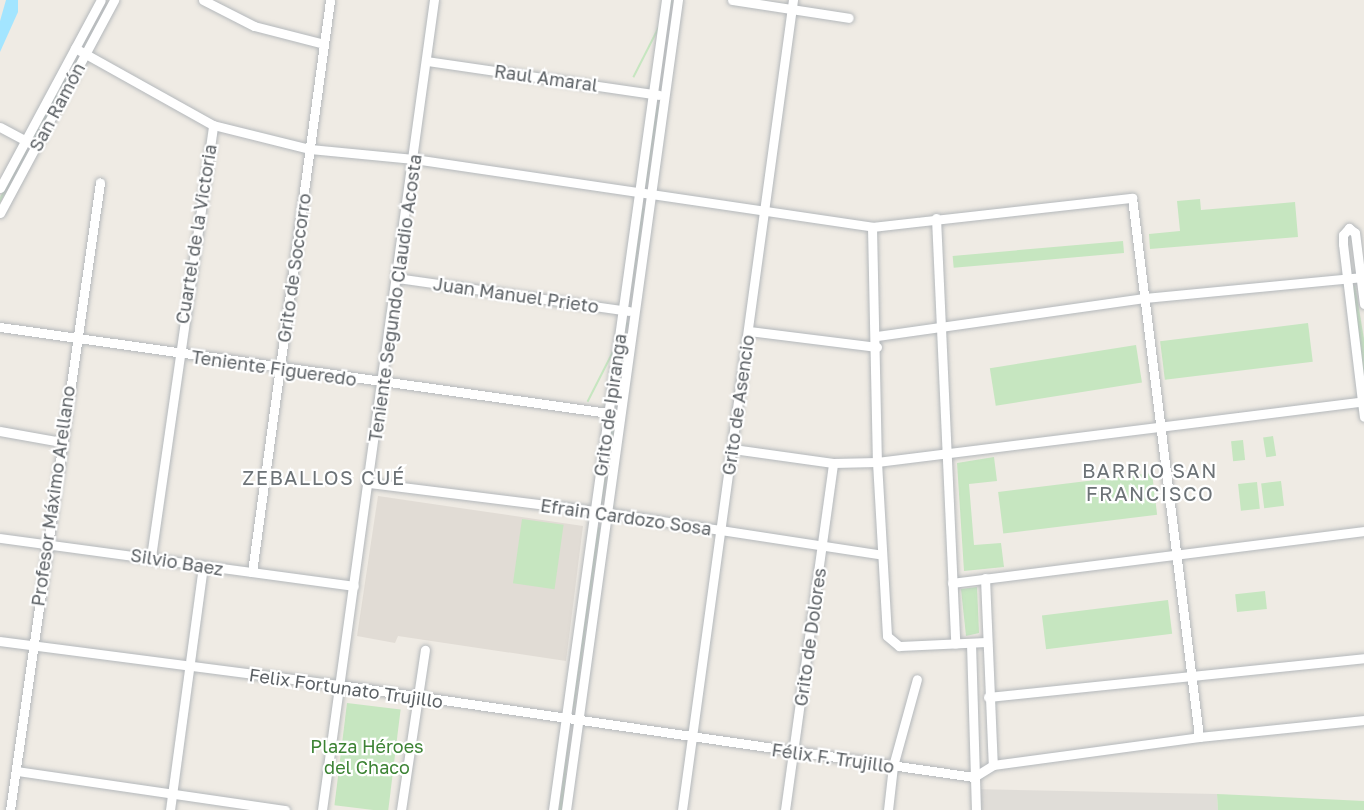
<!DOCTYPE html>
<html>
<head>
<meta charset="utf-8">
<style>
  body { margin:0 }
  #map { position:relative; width:1364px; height:810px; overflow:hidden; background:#efebe4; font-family:"Golos Text",sans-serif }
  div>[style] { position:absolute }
  .industrial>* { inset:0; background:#e0ddd8 }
  .education>* { inset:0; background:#e1dcd5 }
  .green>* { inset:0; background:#c6e6c0; transform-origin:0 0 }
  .water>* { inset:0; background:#a3e5ff }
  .roads { filter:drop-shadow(0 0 2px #b4b8bb) drop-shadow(0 0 2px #b4b8bb) }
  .minor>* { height:9px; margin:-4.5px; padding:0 4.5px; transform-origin:4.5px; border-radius:4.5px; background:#fff }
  span { translate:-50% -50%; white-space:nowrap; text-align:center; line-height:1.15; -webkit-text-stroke:4.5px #fff; paint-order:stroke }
  .street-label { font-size:18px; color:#5c6165 }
  .park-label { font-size:18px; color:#3c8334 }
  .neighbourhood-label { font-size:20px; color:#6d7377; letter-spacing:1.5px }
</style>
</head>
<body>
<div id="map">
  <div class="industrial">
    <i style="clip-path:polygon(972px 789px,1217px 794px,1218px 810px,973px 810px)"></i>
  </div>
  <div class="education">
    <i style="clip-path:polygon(378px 496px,583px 526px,566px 661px,398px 636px,395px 643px,357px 636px)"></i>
  </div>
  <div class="green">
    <i style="left:671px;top:1px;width:2px;height:85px;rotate:27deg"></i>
    <i style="clip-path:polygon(78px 57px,79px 58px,34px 141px,32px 137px)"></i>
    <i style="clip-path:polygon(657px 104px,659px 106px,646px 187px,645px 186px)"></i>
    <i style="clip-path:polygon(27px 149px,27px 152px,0 203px,0 197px)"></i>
    <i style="clip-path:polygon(1200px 199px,1201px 210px,1295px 202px,1298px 237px,1150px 249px,1149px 234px,1180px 231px,1177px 201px)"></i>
    <i style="clip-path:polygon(644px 208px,644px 209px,630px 305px,642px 209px)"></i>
    <i style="left:1123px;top:241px;width:12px;height:171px;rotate:85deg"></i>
    <i style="clip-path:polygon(1355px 285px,1364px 339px,1364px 379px,1353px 288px)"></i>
    <i style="left:627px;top:322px;width:2px;height:89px;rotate:27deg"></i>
    <i style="left:1308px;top:323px;width:39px;height:149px;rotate:83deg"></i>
    <i style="left:1136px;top:345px;width:38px;height:148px;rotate:81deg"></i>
    <i style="clip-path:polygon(612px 424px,615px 425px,601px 508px,601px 507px)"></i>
    <i style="left:1273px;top:436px;width:20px;height:10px;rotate:81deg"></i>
    <i style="left:1243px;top:440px;width:20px;height:12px;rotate:84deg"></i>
    <i style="clip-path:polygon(994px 457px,997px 481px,969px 484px,974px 545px,1001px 543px,1004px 567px,964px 571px,957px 463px)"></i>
    <i style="left:1152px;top:473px;width:42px;height:155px;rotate:83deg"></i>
    <i style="left:1281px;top:481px;width:25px;height:20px;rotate:83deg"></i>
    <i style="left:1257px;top:482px;width:27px;height:19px;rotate:84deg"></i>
    <i style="left:522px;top:519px;width:42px;height:65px;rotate:8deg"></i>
    <i style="clip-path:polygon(598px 527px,600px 528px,574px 709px,573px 708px)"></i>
    <i style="clip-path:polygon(977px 587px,979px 633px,966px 636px,961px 589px)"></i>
    <i style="left:1265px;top:591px;width:18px;height:30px;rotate:84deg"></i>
    <i style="left:1168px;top:600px;width:34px;height:127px;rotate:83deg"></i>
    <i style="left:347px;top:703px;width:54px;height:103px;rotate:7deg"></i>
    <i style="clip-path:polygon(570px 731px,562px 810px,559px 810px)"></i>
    <i style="clip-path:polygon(1217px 794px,1364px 801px,1364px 810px,1218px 810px)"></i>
  </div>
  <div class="water">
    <i style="clip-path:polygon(6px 0,18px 0,18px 12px,0 52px,0 21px)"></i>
  </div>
  <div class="roads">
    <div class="minor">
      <i style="left:203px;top:0;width:57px;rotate:27deg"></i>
      <i style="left:254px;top:26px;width:72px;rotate:14.4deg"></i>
      <i style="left:732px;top:0;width:118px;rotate:8.7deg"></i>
      <i style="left:75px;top:48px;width:158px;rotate:29.2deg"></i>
      <i style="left:213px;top:125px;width:100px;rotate:13.9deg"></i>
      <i style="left:310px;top:149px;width:104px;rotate:5.5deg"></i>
      <i style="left:414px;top:159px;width:463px;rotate:8.4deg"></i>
      <i style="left:872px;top:227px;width:262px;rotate:-6.4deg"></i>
      <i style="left:1132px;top:198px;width:543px;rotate:82.91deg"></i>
      <i style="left:427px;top:61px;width:234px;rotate:8.3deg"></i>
      <i style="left:0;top:127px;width:34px;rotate:28deg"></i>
      <i style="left:0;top:188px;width:213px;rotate:-61.8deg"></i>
      <i style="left:0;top:213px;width:242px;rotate:-61.8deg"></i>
      <i style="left:936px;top:218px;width:426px;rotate:87.4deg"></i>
      <i style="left:872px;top:227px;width:235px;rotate:88.8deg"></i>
      <i style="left:877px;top:462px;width:174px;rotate:86.7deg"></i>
      <i style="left:887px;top:636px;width:16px;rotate:40deg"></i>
      <i style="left:899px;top:646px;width:88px;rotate:-2.6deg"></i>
      <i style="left:397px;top:278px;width:234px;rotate:8.1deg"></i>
      <i style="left:1364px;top:304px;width:72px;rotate:-97.2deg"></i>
      <i style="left:1355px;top:233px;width:8px;rotate:-140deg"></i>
      <i style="left:1349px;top:228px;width:9px;rotate:131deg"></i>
      <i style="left:1343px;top:235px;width:9px;rotate:90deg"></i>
      <i style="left:1343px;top:244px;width:174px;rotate:83.1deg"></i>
      <i style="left:0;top:327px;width:621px;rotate:8.05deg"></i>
      <i style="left:749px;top:331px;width:129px;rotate:7.1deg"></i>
      <i style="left:877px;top:336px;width:270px;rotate:-8.1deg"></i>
      <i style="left:1144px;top:298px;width:218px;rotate:-5.5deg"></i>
      <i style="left:0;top:431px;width:62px;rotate:10.2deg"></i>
      <i style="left:733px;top:449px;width:101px;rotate:8deg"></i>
      <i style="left:833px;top:463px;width:44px;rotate:-1.3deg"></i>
      <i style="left:877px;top:462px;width:491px;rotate:-7.1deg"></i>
      <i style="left:370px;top:483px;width:228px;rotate:7.1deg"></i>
      <i style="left:596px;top:511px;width:289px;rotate:8.7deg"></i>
      <i style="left:0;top:538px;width:357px;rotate:7.7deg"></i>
      <i style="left:151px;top:557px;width:436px;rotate:-81.8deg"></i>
      <i style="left:252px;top:572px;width:577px;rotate:-82.23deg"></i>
      <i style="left:985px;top:578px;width:187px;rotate:87.6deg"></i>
      <i style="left:952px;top:583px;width:415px;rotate:-7.2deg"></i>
      <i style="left:0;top:641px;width:343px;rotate:7.4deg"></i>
      <i style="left:340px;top:685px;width:641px;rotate:8.26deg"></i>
      <i style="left:971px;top:643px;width:167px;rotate:88.3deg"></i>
      <i style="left:988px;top:697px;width:378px;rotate:-5.9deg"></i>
      <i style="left:17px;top:771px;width:271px;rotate:8.3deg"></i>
      <i style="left:974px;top:777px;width:22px;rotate:-32deg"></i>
      <i style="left:993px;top:765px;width:208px;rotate:-7.7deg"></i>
      <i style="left:1199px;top:737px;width:166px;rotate:-5.9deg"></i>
      <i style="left:10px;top:810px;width:634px;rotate:-81.84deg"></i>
      <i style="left:170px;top:810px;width:245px;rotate:-82.3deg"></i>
      <i style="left:322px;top:810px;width:818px;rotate:-82.13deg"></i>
      <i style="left:401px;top:810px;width:162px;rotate:-81.5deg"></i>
      <i style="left:553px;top:810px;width:818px;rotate:-82.06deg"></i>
      <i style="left:566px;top:810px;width:818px;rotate:-82.13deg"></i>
      <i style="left:682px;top:810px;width:818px;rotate:-82.2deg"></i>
      <i style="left:785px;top:810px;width:350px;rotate:-82.1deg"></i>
      <i style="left:888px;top:810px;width:44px;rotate:-83.5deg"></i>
      <i style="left:893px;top:766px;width:90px;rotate:-74.6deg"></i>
    </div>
  </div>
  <div class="street-label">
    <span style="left:546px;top:78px;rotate:8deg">Raul Amaral</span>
    <span style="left:57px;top:107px;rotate:-62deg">San Ramón</span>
    <span style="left:196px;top:234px;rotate:-81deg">Cuartel de la Victoria</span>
    <span style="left:294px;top:268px;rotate:-82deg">Grito de Soccorro</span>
    <span style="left:516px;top:295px;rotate:8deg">Juan Manuel Prieto</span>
    <span style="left:395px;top:298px;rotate:-82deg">Teniente Segundo Claudio Acosta</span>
    <span style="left:274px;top:368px;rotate:8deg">Teniente Figueredo</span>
    <span style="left:610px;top:405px;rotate:-82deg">Grito de Ipiranga</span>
    <span style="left:738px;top:405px;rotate:-82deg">Grito de Asencio</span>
    <span style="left:53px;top:496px;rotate:-82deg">Profesor Máximo Arellano</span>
    <span style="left:626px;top:517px;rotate:8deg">Efrain Cardozo Sosa</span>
    <span style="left:177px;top:562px;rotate:9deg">Silvio Baez</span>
    <span style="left:810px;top:637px;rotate:-82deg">Grito de Dolores</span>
    <span style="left:346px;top:688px;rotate:8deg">Felix Fortunato Trujillo</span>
    <span style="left:833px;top:758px;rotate:8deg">Félix F. Trujillo</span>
  </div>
  <div class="park-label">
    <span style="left:367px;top:757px">Plaza Héroes<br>del Chaco</span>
  </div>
  <div class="neighbourhood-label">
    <span style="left:1150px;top:482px">BARRIO SAN<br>FRANCISCO</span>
    <span style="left:324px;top:477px">ZEBALLOS CUÉ</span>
  </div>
</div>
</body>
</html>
